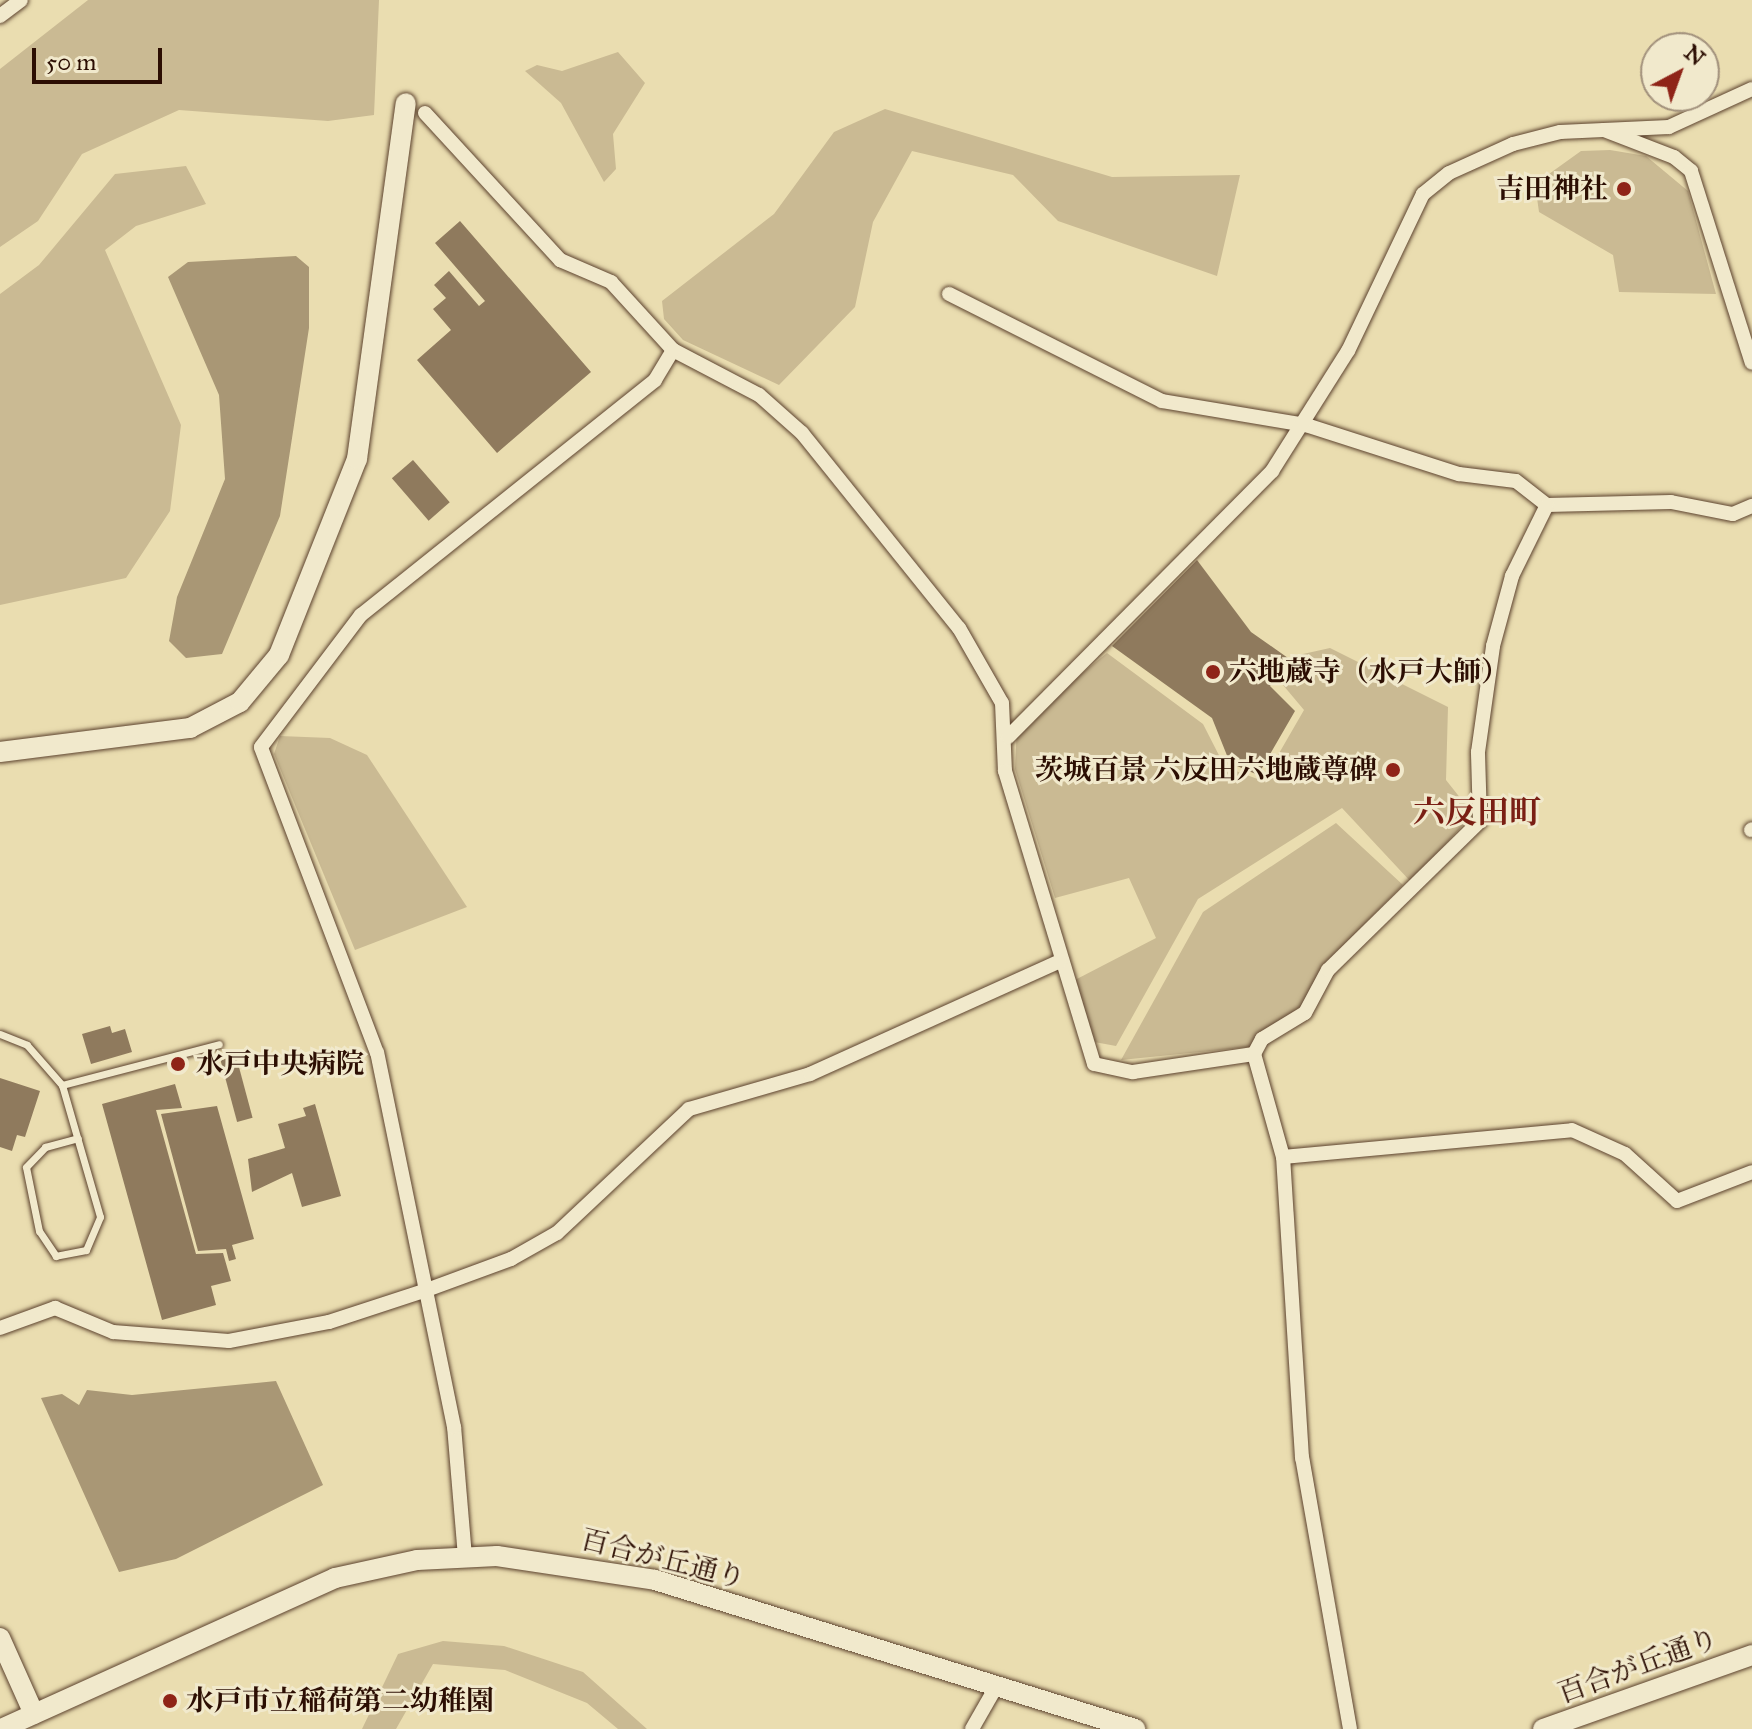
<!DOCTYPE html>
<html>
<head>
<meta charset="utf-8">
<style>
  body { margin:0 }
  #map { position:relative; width:1752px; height:1729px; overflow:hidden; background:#eaddb0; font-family:"IM FELL Great Primer","Noto Serif JP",serif }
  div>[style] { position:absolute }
  .green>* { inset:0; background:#caba93 }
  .water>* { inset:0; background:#a99775 }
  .building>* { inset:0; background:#8f7a5d; transform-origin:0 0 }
  .roads { filter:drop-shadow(0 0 2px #5c422e) drop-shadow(0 0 2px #5c422e) }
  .lane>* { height:7px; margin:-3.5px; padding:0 3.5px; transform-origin:3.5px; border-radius:3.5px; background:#f1e9cc }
  .street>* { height:14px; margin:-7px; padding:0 7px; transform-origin:7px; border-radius:7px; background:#f1e9cc }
  .secondary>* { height:20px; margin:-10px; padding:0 10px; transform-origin:10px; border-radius:10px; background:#f1e9cc }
  .dots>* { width:22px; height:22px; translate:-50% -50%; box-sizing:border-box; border:4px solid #f1e9cc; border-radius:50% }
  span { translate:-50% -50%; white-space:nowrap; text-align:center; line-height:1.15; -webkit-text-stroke:6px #f1e9cc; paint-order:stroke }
  .poi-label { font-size:28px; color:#2c0e03; font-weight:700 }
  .right { translate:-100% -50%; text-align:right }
  .left { translate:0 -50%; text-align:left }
  .street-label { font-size:28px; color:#2c0e03 }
  .quarter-label { font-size:32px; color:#7a1f14; font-weight:700 }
  .north { position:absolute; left:1640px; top:32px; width:80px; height:80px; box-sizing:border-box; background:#f1e9cc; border:2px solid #a2917c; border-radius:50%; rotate:41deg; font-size:22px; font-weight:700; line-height:32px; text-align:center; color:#2c0e03 }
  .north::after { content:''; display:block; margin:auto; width:28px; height:36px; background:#8f2418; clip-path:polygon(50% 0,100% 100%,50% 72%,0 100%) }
  .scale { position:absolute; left:32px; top:48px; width:130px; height:36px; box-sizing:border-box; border:4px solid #2c0e03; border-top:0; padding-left:10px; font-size:24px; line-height:28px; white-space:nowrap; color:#2c0e03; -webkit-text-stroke:6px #f1e9cc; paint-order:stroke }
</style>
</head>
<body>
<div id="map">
  <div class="green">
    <div style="clip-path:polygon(88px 0,379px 0,374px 115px,328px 121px,179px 110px,82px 154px,38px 221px,0 247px,0 69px)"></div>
    <div style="clip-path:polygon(618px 52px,645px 83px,613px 134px,616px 169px,604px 182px,561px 103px,525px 71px,537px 65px,562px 71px)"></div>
    <div style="clip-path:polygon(885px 109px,1112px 177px,1240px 175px,1217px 276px,1058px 221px,1013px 175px,912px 151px,873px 222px,855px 307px,779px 385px,683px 340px,664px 319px,662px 301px,774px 214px,834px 132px)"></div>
    <div style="clip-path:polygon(1610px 150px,1646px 156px,1688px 191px,1716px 294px,1619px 292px,1613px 255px,1539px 212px,1535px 184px,1581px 151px)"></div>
    <div style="clip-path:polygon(186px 166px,206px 204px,136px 226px,105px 250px,181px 425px,170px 511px,126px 578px,0 605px,0 294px,39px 265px,115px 174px)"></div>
    <div style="clip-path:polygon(1330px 648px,1448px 707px,1446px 780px,1473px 814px,1411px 882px,1342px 808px,1198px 899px,1116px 1046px,1089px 1041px,1073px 981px,1156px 938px,1129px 878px,1055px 898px,1015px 769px,1017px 726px,1107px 653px,1203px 724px,1225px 767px,1263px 781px,1304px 710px,1283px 685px,1294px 656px)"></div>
    <div style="clip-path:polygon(280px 736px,330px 738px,367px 755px,467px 907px,355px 950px,274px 754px)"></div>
    <div style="clip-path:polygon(1336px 823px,1403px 885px,1321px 968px,1302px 1005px,1249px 1047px,1121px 1060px,1203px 912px)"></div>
    <div style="clip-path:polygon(443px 1641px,504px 1646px,583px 1672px,647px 1729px,618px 1729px,587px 1703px,505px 1670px,433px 1664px,396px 1729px,362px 1729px,398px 1654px)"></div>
  </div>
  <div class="water">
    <div style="clip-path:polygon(296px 256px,309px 267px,309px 328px,280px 516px,222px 654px,186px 658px,169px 641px,177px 597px,225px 479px,219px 395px,168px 277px,188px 262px)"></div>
    <div style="clip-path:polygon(276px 1381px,323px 1485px,176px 1559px,119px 1572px,41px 1398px,62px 1394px,79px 1405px,87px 1390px,132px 1395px)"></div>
  </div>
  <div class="building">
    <div style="clip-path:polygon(460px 221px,591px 372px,497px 453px,417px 360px,451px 330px,433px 309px,446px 298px,434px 285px,449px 271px,479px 306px,485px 301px,435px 243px)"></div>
    <div style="left:413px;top:460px;width:56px;height:28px;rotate:49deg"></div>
    <div style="clip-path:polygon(1197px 560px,1251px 632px,1288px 658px,1270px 686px,1295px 711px,1258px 775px,1230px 763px,1212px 718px,1112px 646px)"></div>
    <div style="clip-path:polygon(110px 1026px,112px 1033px,125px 1029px,132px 1052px,91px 1064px,82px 1034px)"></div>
    <div style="left:236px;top:1056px;width:64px;height:16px;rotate:75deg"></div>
    <div style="clip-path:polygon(0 1078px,40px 1091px,25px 1137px,17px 1135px,12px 1151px,0 1147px)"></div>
    <div style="clip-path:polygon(175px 1084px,182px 1108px,156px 1110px,196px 1254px,223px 1253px,231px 1281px,211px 1286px,216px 1305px,162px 1320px,102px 1104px)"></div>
    <div style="clip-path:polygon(315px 1104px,341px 1196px,302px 1207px,292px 1173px,252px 1192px,248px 1159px,285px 1148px,278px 1124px,306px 1116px,303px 1108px)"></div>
    <div style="clip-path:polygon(217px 1106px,254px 1239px,232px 1245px,236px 1259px,229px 1261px,226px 1249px,198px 1251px,161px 1114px)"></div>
  </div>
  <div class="roads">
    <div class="lane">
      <div style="left:0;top:1034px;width:29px;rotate:22deg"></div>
      <div style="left:27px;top:1045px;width:53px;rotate:48.8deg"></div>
      <div style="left:62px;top:1085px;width:137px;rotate:73.9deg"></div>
      <div style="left:100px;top:1217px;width:36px;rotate:113deg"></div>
      <div style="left:86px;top:1250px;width:31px;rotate:169deg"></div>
      <div style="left:56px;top:1256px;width:30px;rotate:-124deg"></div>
      <div style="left:39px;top:1231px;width:65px;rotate:-101.5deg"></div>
      <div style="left:26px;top:1167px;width:28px;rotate:-46deg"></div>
      <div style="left:45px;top:1147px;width:34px;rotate:-15deg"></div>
      <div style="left:62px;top:1085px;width:162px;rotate:-14.6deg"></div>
    </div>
    <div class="street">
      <div style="left:0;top:16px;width:26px;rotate:-37deg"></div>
      <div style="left:425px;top:113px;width:200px;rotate:47.4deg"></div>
      <div style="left:560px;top:260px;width:56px;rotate:23.3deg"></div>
      <div style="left:611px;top:282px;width:92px;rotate:47.6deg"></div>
      <div style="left:673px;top:350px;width:97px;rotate:27.6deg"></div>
      <div style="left:759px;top:395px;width:57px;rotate:41.5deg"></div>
      <div style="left:802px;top:433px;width:250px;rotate:51.2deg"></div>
      <div style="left:959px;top:628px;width:86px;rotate:60.2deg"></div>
      <div style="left:1002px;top:703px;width:68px;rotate:87.5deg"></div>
      <div style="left:1005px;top:771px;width:306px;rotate:73.1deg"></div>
      <div style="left:1094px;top:1064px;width:40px;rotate:12deg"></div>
      <div style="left:1133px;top:1072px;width:122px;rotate:-8.5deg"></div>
      <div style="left:1604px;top:130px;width:75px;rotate:21.1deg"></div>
      <div style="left:1674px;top:157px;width:22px;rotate:39deg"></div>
      <div style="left:1691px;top:171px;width:201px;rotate:72.4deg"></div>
      <div style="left:949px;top:294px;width:238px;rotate:26.7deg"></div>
      <div style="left:1162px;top:401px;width:146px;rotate:9.5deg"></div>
      <div style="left:1306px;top:425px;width:161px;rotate:17.8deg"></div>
      <div style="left:1459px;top:474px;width:57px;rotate:7deg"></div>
      <div style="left:1516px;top:481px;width:39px;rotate:38deg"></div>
      <div style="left:1547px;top:505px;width:124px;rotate:-1.4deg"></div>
      <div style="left:1671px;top:502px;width:63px;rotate:11deg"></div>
      <div style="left:1733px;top:514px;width:21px;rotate:-23deg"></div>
      <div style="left:1008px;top:737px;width:375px;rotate:-45.2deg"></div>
      <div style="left:1272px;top:471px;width:142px;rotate:-57.7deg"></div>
      <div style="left:1348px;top:351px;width:174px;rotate:-64.5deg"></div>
      <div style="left:1423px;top:194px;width:33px;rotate:-39deg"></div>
      <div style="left:1449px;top:173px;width:70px;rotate:-24.4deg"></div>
      <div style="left:1513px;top:144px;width:49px;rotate:-14.3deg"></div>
      <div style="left:1560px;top:132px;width:109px;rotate:-2.6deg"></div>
      <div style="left:1669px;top:127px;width:91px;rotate:-24.6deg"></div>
      <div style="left:1751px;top:830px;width:1px;rotate:-45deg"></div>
      <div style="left:1283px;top:1157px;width:290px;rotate:-5.3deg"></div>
      <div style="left:1572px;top:1130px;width:58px;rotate:24.4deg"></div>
      <div style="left:1625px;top:1154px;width:70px;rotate:42.1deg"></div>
      <div style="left:1677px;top:1201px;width:80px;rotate:-21.1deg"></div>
      <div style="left:0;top:1328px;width:59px;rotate:-20deg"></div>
      <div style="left:55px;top:1308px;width:63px;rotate:22.5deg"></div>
      <div style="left:113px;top:1332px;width:116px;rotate:4.4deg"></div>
      <div style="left:229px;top:1341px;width:102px;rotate:-10.8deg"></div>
      <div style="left:329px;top:1322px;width:100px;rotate:-18.1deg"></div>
      <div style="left:424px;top:1291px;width:93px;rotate:-20.2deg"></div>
      <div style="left:511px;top:1259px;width:53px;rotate:-29.5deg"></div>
      <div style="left:557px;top:1233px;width:181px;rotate:-43.2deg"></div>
      <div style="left:689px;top:1109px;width:126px;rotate:-16.1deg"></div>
      <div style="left:810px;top:1074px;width:274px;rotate:-24.3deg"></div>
      <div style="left:465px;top:1557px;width:130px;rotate:-94.8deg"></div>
      <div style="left:454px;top:1427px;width:382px;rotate:-101.6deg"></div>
      <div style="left:377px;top:1053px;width:327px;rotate:-110.8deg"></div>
      <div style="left:261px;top:747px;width:166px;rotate:-52.9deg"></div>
      <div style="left:361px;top:615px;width:376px;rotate:-38.6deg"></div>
      <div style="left:655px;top:380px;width:35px;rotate:-59deg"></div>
      <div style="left:972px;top:1729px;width:48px;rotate:-60.3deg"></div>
      <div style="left:1350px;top:1729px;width:275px;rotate:-100deg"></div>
      <div style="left:1302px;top:1458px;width:302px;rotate:-93.6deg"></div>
      <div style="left:1283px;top:1157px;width:107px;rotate:-105.7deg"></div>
      <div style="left:1254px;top:1054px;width:17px;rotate:-62deg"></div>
      <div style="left:1262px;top:1039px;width:50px;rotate:-31.2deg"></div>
      <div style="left:1305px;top:1013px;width:49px;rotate:-61.9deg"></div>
      <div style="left:1328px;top:970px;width:213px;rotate:-44.4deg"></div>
      <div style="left:1480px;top:821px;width:69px;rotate:-91.7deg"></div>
      <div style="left:1478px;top:752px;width:107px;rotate:-81.9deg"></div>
      <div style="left:1493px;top:646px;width:73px;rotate:-74.8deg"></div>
      <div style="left:1512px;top:576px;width:79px;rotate:-63.8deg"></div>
    </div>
    <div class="secondary">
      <div style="left:0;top:752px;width:192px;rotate:-7.2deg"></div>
      <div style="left:190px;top:728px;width:56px;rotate:-27.5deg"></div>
      <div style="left:240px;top:702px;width:61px;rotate:-50.3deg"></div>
      <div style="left:279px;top:655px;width:211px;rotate:-68.3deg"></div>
      <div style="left:357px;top:459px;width:359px;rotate:-82.2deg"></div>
      <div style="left:0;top:1638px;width:83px;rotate:65.9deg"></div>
      <div style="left:1px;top:1729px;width:367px;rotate:-24.3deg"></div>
      <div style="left:335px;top:1578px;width:84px;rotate:-12.4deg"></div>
      <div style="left:417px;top:1560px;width:80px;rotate:-2.9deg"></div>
      <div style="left:497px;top:1556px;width:160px;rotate:8.6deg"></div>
      <div style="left:655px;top:1580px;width:503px;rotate:17.25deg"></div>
      <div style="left:1543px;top:1729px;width:222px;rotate:-19.5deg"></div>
    </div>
  </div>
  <div class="dots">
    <div style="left:1624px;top:189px;background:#8f2418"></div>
    <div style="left:1213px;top:672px;background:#8f2418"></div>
    <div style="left:1393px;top:770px;background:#8f2418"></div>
    <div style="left:178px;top:1064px;background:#8f2418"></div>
    <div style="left:170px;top:1701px;background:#8f2418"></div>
  </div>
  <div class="poi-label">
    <span class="right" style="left:1608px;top:189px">吉田神社</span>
    <span class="left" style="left:1229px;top:672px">六地蔵寺（水戸大師）</span>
    <span class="right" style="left:1377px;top:770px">茨城百景 六反田六地蔵尊碑</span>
    <span class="left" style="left:196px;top:1064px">水戸中央病院</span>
    <span class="left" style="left:186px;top:1701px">水戸市立稲荷第二幼稚園</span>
  </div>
  <div class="street-label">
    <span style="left:663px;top:1559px;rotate:14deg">百合が丘通り</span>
    <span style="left:1638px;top:1666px;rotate:-20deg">百合が丘通り</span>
  </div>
  <div class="quarter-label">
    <span style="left:1477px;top:813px">六反田町</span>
  </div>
  <div class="north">N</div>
  <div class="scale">50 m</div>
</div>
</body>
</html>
